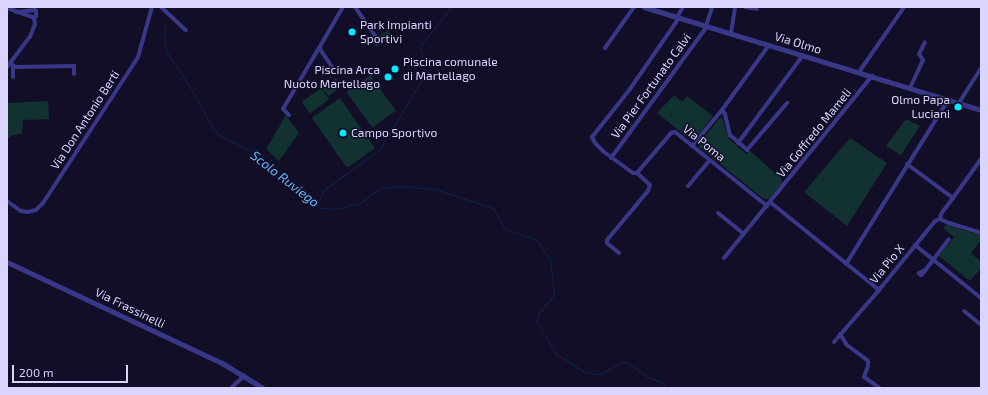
<!DOCTYPE html>
<html>
<head>
<meta charset="utf-8">
<style>
  body { margin:0 }
  #map { position:relative; width:988px; height:395px; overflow:hidden; background:#120e27; font-family:"Exo 2",sans-serif }
  div>[style] { position:absolute }
  .green>* { inset:0; background:#113230; transform-origin:0 0 }
  .stream>* { height:1px; margin:-0.5px; padding:0 0.5px; transform-origin:0.5px; border-radius:0.5px; background:#0a234b }
  .minor>* { height:4px; margin:-2px; padding:0 2px; transform-origin:2px; border-radius:2px; background:#393888 }
  .tertiary>* { height:5px; margin:-2.5px; padding:0 2.5px; transform-origin:2.5px; border-radius:2.5px; background:#393888 }
  .dots>* { width:11px; height:11px; translate:-50% -50%; box-sizing:border-box; border:2px solid #120e27; border-radius:50% }
  span { translate:-50% -50%; white-space:nowrap; text-align:center; line-height:1.15; -webkit-text-stroke:3px #120e27; paint-order:stroke }
  .poi-label { font-size:12px; color:#d9d5ff }
  .left { translate:0 -50%; text-align:left }
  .right { translate:-100% -50%; text-align:right }
  .street-label { font-size:12px; color:#d9d5ff }
  .water-label { font-size:13px; color:#63b9ff; font-style:italic }
  .frame { position:absolute; inset:0; border:8px solid #d9d5ff; pointer-events:none }
  .scale { position:absolute; left:12px; top:365px; width:116px; height:18px; box-sizing:border-box; border:2px solid #d9d5ff; border-top:0; padding-left:5px; font-size:12px; line-height:14px; white-space:nowrap; color:#d9d5ff; -webkit-text-stroke:3px #120e27; paint-order:stroke }
</style>
</head>
<body>
<div id="map">
  <div class="green">
    <div style="left:388px;top:30px;width:7px;height:19px;rotate:56deg"></div>
    <div style="left:370px;top:75px;width:44px;height:29px;rotate:54deg"></div>
    <div style="left:336px;top:78px;width:10px;height:17px;rotate:53deg"></div>
    <div style="left:321px;top:88px;width:14px;height:24px;rotate:54deg"></div>
    <div style="clip-path:polygon(674px 95px,682px 102px,687px 96px,713px 116px,694px 140px,691px 140px,657px 113px)"></div>
    <div style="clip-path:polygon(340px 98px,374px 147px,374px 149px,347px 168px,312px 118px)"></div>
    <div style="clip-path:polygon(48px 101px,49px 119px,23px 120px,22px 134px,12px 135px,7px 139px,7px 103px)"></div>
    <div style="clip-path:polygon(286px 115px,299px 133px,279px 161px,266px 149px)"></div>
    <div style="clip-path:polygon(722px 117px,728px 138px,746px 154px,750px 151px,781px 178px,782px 183px,769px 199px,764px 199px,699px 147px,700px 142px,719px 119px)"></div>
    <div style="clip-path:polygon(906px 119px,920px 126px,901px 155px,886px 146px)"></div>
    <div style="clip-path:polygon(850px 138px,887px 163px,847px 226px,804px 192px)"></div>
    <div style="clip-path:polygon(946px 225px,981px 235px,981px 240px,971px 253px,981px 262px,981px 268px,970px 281px,939px 256px,954px 237px,943px 228px)"></div>
  </div>
  <div class="stream">
    <div style="left:165px;top:26px;width:15px;rotate:94deg"></div>
    <div style="left:164px;top:41px;width:10px;rotate:79deg"></div>
    <div style="left:166px;top:51px;width:41px;rotate:55.9deg"></div>
    <div style="left:189px;top:85px;width:51px;rotate:60.9deg"></div>
    <div style="left:214px;top:130px;width:7px;rotate:45deg"></div>
    <div style="left:219px;top:135px;width:48px;rotate:27.1deg"></div>
    <div style="left:262px;top:157px;width:63px;rotate:43.1deg"></div>
    <div style="left:308px;top:200px;width:15px;rotate:32deg"></div>
    <div style="left:321px;top:208px;width:15px;rotate:4deg"></div>
    <div style="left:336px;top:209px;width:25px;rotate:-14deg"></div>
    <div style="left:360px;top:203px;width:24px;rotate:-38deg"></div>
    <div style="left:379px;top:188px;width:19px;rotate:-6deg"></div>
    <div style="left:398px;top:186px;width:37px;rotate:5deg"></div>
    <div style="left:435px;top:189px;width:61px;rotate:18.1deg"></div>
    <div style="left:493px;top:208px;width:24px;rotate:60deg"></div>
    <div style="left:505px;top:229px;width:28px;rotate:18deg"></div>
    <div style="left:532px;top:238px;width:7px;rotate:34deg"></div>
    <div style="left:538px;top:242px;width:22px;rotate:56deg"></div>
    <div style="left:550px;top:260px;width:35px;rotate:83deg"></div>
    <div style="left:554px;top:295px;width:23px;rotate:130deg"></div>
    <div style="left:539px;top:313px;width:9px;rotate:111deg"></div>
    <div style="left:536px;top:321px;width:39px;rotate:59deg"></div>
    <div style="left:556px;top:354px;width:32px;rotate:32deg"></div>
    <div style="left:583px;top:371px;width:11px;rotate:15deg"></div>
    <div style="left:594px;top:374px;width:7px"></div>
    <div style="left:601px;top:374px;width:23px;rotate:-31deg"></div>
    <div style="left:621px;top:362px;width:6px"></div>
    <div style="left:627px;top:362px;width:24px;rotate:36deg"></div>
    <div style="left:646px;top:376px;width:18px;rotate:22deg"></div>
    <div style="left:663px;top:383px;width:6px;rotate:59deg"></div>
    <div style="left:316px;top:205px;width:18px;rotate:-61deg"></div>
    <div style="left:325px;top:189px;width:68px;rotate:-36deg"></div>
    <div style="left:380px;top:149px;width:82px;rotate:-59deg"></div>
    <div style="left:422px;top:79px;width:14px;rotate:-82deg"></div>
    <div style="left:424px;top:65px;width:19px;rotate:-102deg"></div>
    <div style="left:420px;top:46px;width:50px;rotate:-51.5deg"></div>
  </div>
  <div class="minor">
    <div style="left:161px;top:7px;width:34px;rotate:43deg"></div>
    <div style="left:355px;top:7px;width:37px;rotate:55deg"></div>
    <div style="left:745px;top:7px;width:12px;rotate:9deg"></div>
    <div style="left:7px;top:8px;width:29px;rotate:20deg"></div>
    <div style="left:677px;top:17px;width:12px;rotate:-59deg"></div>
    <div style="left:731px;top:33px;width:26px;rotate:-81deg"></div>
    <div style="left:605px;top:48px;width:50px;rotate:-54.7deg"></div>
    <div style="left:11px;top:64px;width:6px;rotate:31deg"></div>
    <div style="left:16px;top:67px;width:58px;rotate:-1deg"></div>
    <div style="left:74px;top:66px;width:8px;rotate:90deg"></div>
    <div style="left:7px;top:67px;width:38px;rotate:-53deg"></div>
    <div style="left:30px;top:37px;width:14px;rotate:-69deg"></div>
    <div style="left:35px;top:24px;width:6px;rotate:-99deg"></div>
    <div style="left:34px;top:18px;width:3px;rotate:-45deg"></div>
    <div style="left:36px;top:16px;width:5px;rotate:-90deg"></div>
    <div style="left:36px;top:11px;width:1px;rotate:-135deg"></div>
    <div style="left:35px;top:10px;width:19px;rotate:174deg"></div>
    <div style="left:332px;top:67px;width:23px;rotate:-124deg"></div>
    <div style="left:319px;top:48px;width:48px;rotate:-59.7deg"></div>
    <div style="left:859px;top:72px;width:79px;rotate:-55.3deg"></div>
    <div style="left:13px;top:77px;width:11px;rotate:-90deg"></div>
    <div style="left:910px;top:88px;width:31px;rotate:-65deg"></div>
    <div style="left:923px;top:60px;width:7px;rotate:-124deg"></div>
    <div style="left:919px;top:54px;width:13px;rotate:-63deg"></div>
    <div style="left:959px;top:103px;width:41px;rotate:-57.8deg"></div>
    <div style="left:722px;top:110px;width:5px;rotate:53deg"></div>
    <div style="left:725px;top:114px;width:22px;rotate:77deg"></div>
    <div style="left:730px;top:135px;width:23px;rotate:41deg"></div>
    <div style="left:747px;top:150px;width:62px;rotate:-49.6deg"></div>
    <div style="left:289px;top:115px;width:8px;rotate:-135deg"></div>
    <div style="left:283px;top:109px;width:71px;rotate:-59.5deg"></div>
    <div style="left:738px;top:143px;width:109px;rotate:-53.5deg"></div>
    <div style="left:692px;top:146px;width:47px;rotate:-50.2deg"></div>
    <div style="left:722px;top:110px;width:80px;rotate:-54.1deg"></div>
    <div style="left:611px;top:158px;width:160px;rotate:-53.9deg"></div>
    <div style="left:705px;top:29px;width:23px;rotate:-72deg"></div>
    <div style="left:907px;top:164px;width:57px;rotate:36.5deg"></div>
    <div style="left:953px;top:198px;width:20px;rotate:127deg"></div>
    <div style="left:941px;top:214px;width:5px;rotate:101deg"></div>
    <div style="left:637px;top:173px;width:52px;rotate:-49.6deg"></div>
    <div style="left:671px;top:133px;width:4px;rotate:-14deg"></div>
    <div style="left:675px;top:132px;width:118px;rotate:38.8deg"></div>
    <div style="left:688px;top:186px;width:33px;rotate:-50deg"></div>
    <div style="left:953px;top:198px;width:48px;rotate:-54.3deg"></div>
    <div style="left:7px;top:201px;width:17px;rotate:36deg"></div>
    <div style="left:21px;top:211px;width:7px;rotate:8deg"></div>
    <div style="left:28px;top:212px;width:8px;rotate:-14deg"></div>
    <div style="left:36px;top:210px;width:10px;rotate:-45deg"></div>
    <div style="left:43px;top:203px;width:174px;rotate:-56.9deg"></div>
    <div style="left:138px;top:57px;width:52px;rotate:-74.4deg"></div>
    <div style="left:770px;top:202px;width:140px;rotate:38.9deg"></div>
    <div style="left:718px;top:213px;width:33px;rotate:39deg"></div>
    <div style="left:940px;top:219px;width:10px;rotate:24deg"></div>
    <div style="left:949px;top:223px;width:34px;rotate:17deg"></div>
    <div style="left:915px;top:245px;width:85px;rotate:38.8deg"></div>
    <div style="left:619px;top:253px;width:16px;rotate:-140deg"></div>
    <div style="left:607px;top:243px;width:3px;rotate:-90deg"></div>
    <div style="left:607px;top:240px;width:64px;rotate:-50.1deg"></div>
    <div style="left:648px;top:191px;width:6px;rotate:-72deg"></div>
    <div style="left:650px;top:185px;width:18px;rotate:-137deg"></div>
    <div style="left:637px;top:173px;width:4px;rotate:180deg"></div>
    <div style="left:633px;top:173px;width:37px;rotate:-144deg"></div>
    <div style="left:603px;top:151px;width:11px;rotate:-135deg"></div>
    <div style="left:595px;top:143px;width:7px;rotate:-117deg"></div>
    <div style="left:592px;top:137px;width:61px;rotate:-51.6deg"></div>
    <div style="left:630px;top:89px;width:86px;rotate:-55.4deg"></div>
    <div style="left:724px;top:258px;width:235px;rotate:-50.9deg"></div>
    <div style="left:846px;top:264px;width:193px;rotate:-58.1deg"></div>
    <div style="left:925px;top:270px;width:7px;rotate:153deg"></div>
    <div style="left:919px;top:273px;width:3px;rotate:45deg"></div>
    <div style="left:921px;top:275px;width:4px;rotate:-45deg"></div>
    <div style="left:924px;top:272px;width:41px;rotate:-52.9deg"></div>
    <div style="left:964px;top:311px;width:22px;rotate:39deg"></div>
    <div style="left:840px;top:334px;width:13px;rotate:58deg"></div>
    <div style="left:847px;top:345px;width:26px;rotate:37deg"></div>
    <div style="left:868px;top:361px;width:5px;rotate:90deg"></div>
    <div style="left:868px;top:366px;width:12px;rotate:110deg"></div>
    <div style="left:864px;top:377px;width:19px;rotate:35deg"></div>
    <div style="left:834px;top:342px;width:69px;rotate:-49.1deg"></div>
    <div style="left:879px;top:290px;width:89px;rotate:-50.9deg"></div>
    <div style="left:935px;top:221px;width:5px;rotate:-22deg"></div>
    <div style="left:231px;top:388px;width:18px;rotate:-43deg"></div>
  </div>
  <div class="tertiary">
    <div style="left:644px;top:7px;width:352px;rotate:17deg"></div>
    <div style="left:7px;top:262px;width:238px;rotate:25.2deg"></div>
    <div style="left:222px;top:363px;width:48px;rotate:31.4deg"></div>
  </div>
  <div class="dots">
    <div style="left:352px;top:32px;background:#01eaff"></div>
    <div style="left:395px;top:69px;background:#01eaff"></div>
    <div style="left:388px;top:77px;background:#01eaff"></div>
    <div style="left:958px;top:107px;background:#01eaff"></div>
    <div style="left:343px;top:133px;background:#01eaff"></div>
  </div>
  <div class="poi-label">
    <span class="left" style="left:360px;top:32px">Park Impianti<br>Sportivi</span>
    <span class="left" style="left:403px;top:69px">Piscina comunale<br>di Martellago</span>
    <span class="right" style="left:380px;top:77px">Piscina Arca<br>Nuoto Martellago</span>
    <span class="right" style="left:950px;top:107px">Olmo Papa<br>Luciani</span>
    <span class="left" style="left:351px;top:133px">Campo Sportivo</span>
  </div>
  <div class="street-label">
    <span style="left:798px;top:43px;rotate:17deg">Via Olmo</span>
    <span style="left:651px;top:86px;rotate:-54deg">Via Pier Fortunato Calvi</span>
    <span style="left:85px;top:120px;rotate:-57deg">Via Don Antonio Berti</span>
    <span style="left:814px;top:133px;rotate:-51deg">Via Goffredo Mameli</span>
    <span style="left:704px;top:143px;rotate:39deg">Via Poma</span>
    <span style="left:887px;top:264px;rotate:-51deg">Via Pio X</span>
    <span style="left:130px;top:308px;rotate:26deg">Via Frassinelli</span>
  </div>
  <div class="water-label">
    <span style="left:285px;top:179px;rotate:38deg">Scolo Ruviego</span>
  </div>
  <div class="frame"></div>
  <div class="scale">200 m</div>
</div>
</body>
</html>
